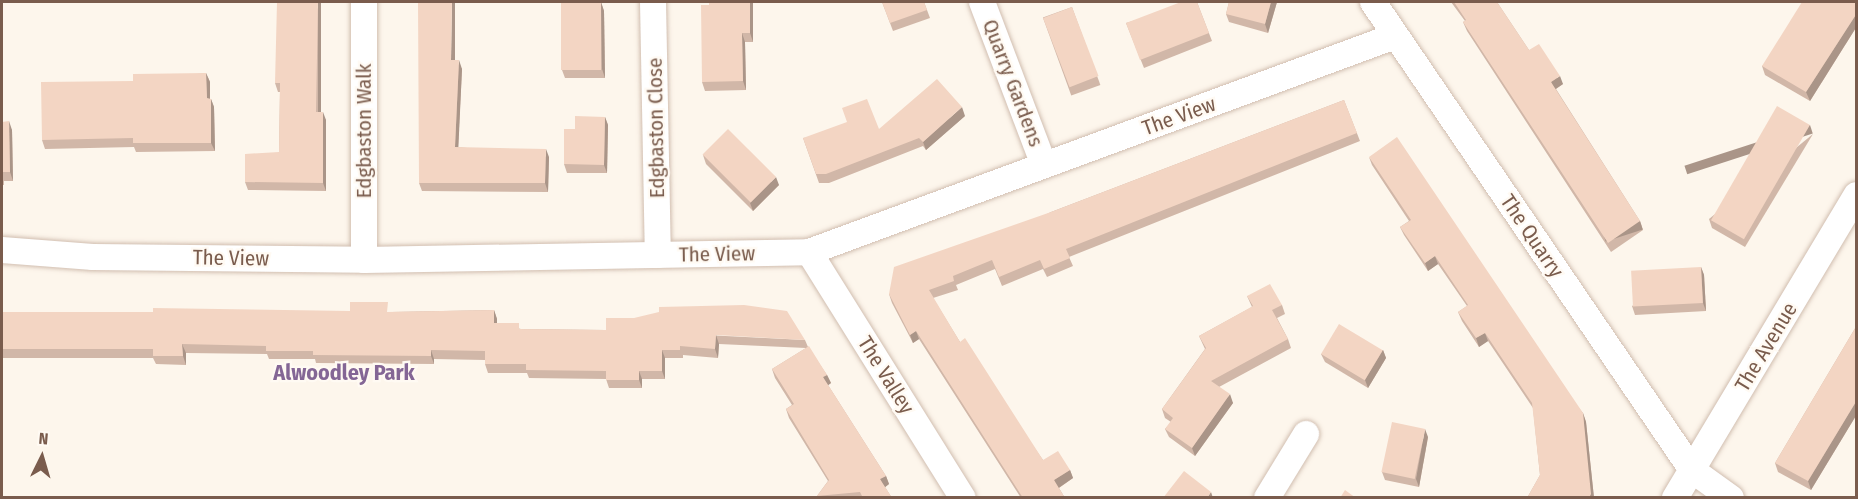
<!DOCTYPE html>
<html>
<head>
<meta charset="utf-8">
<style>
  body { margin:0 }
  #map { position:relative; width:1858px; height:499px; overflow:hidden; background:#fdf6ec; font-family:"Fira Sans Condensed",sans-serif }
  div>[style] { position:absolute }
  .roads { filter:drop-shadow(0 0 2px #d1beb0) drop-shadow(0 0 2px #d1beb0) }
  .minor>* { height:26px; margin:-13px; padding:0 13px; transform-origin:13px; border-radius:13px; background:#fff }
  .wall>* { inset:0; background:#d1b7a8; transform-origin:0 0 }
  .shaded-wall>* { inset:0; background:#aa9588; transform-origin:0 0 }
  .building>* { inset:0; background:#f3d5c3; transform-origin:0 0 }
  span { translate:-50% -50%; white-space:nowrap; text-align:center; line-height:1.15; -webkit-text-stroke:4.5px #fffaf3; paint-order:stroke }
  .street-label { font-size:21px; color:#7a5c4d }
  .neighbourhood-label { font-size:22px; color:#846695; font-weight:700 }
  .frame { position:absolute; inset:0; border:3px solid #7a5c4d; pointer-events:none }
  .north { position:absolute; left:12px; top:427px; width:60px; height:60px; -webkit-text-stroke:4px #fffaf3; paint-order:stroke; rotate:5deg; font-size:16px; font-weight:700; line-height:24px; text-align:center; color:#7a5c4d }
  .north::after { content:''; display:block; margin:auto; width:21px; height:27px; background:#7a5c4d; clip-path:polygon(50% 0,100% 100%,50% 72%,0 100%) }
</style>
</head>
<body>
<div id="map">
  <div class="roads">
    <div class="minor">
      <div style="left:653px;top:2px;width:253px;rotate:88.9deg"></div>
      <div style="left:982px;top:2px;width:174px;rotate:69.2deg"></div>
      <div style="left:1373px;top:2px;width:566px;rotate:55.72deg"></div>
      <div style="left:1692px;top:470px;width:48px;rotate:35.7deg"></div>
      <div style="left:2px;top:250px;width:91px;rotate:4.4deg"></div>
      <div style="left:93px;top:257px;width:271px;rotate:0.6deg"></div>
      <div style="left:364px;top:260px;width:445px;rotate:-1deg"></div>
      <div style="left:809px;top:252px;width:625px;rotate:-20.23deg"></div>
      <div style="left:809px;top:252px;width:290px;rotate:58deg"></div>
      <div style="left:364px;top:260px;width:258px;rotate:-90deg"></div>
      <div style="left:1267px;top:498px;width:75px;rotate:-58.6deg"></div>
      <div style="left:1675px;top:498px;width:353px;rotate:-59.1deg"></div>
    </div>
  </div>
  <div class="wall">
    <div style="clip-path:polygon(321px 2px,320px 112px,326px 120px,326px 191px,248px 190px,245px 182px,279px 152px,280px 92px,278px 92px,275px 83px)"></div>
    <div style="clip-path:polygon(561px 2px,601px 2px,604px 11px,605px 78px,565px 78px,562px 70px)"></div>
    <div style="clip-path:polygon(753px 2px,753px 42px,745px 42px,746px 90px,705px 91px,702px 82px,709px 5px)"></div>
    <div style="clip-path:polygon(882px 2px,924px 2px,930px 18px,893px 31px)"></div>
    <div style="clip-path:polygon(1197px 2px,1212px 41px,1144px 68px,1126px 23px)"></div>
    <div style="clip-path:polygon(1229px 2px,1277px 2px,1268px 33px,1229px 22px,1226px 14px)"></div>
    <div style="clip-path:polygon(1451px 2px,1497px 2px,1529px 50px,1563px 84px,1556px 89px,1640px 221px,1643px 230px,1611px 252px,1467px 31px,1463px 22px,1465px 21px)"></div>
    <div style="clip-path:polygon(1857px 2px,1857px 26px,1810px 101px,1765px 75px,1762px 66px)"></div>
    <div style="left:1072px;top:7px;width:83px;height:31px;rotate:70deg"></div>
    <div style="clip-path:polygon(455px 60px,462px 69px,458px 147px,549px 157px,548px 192px,422px 191px,419px 183px)"></div>
    <div style="clip-path:polygon(206px 73px,210px 82px,210px 99px,211px 99px,214px 107px,215px 151px,136px 152px,134px 147px,45px 149px,42px 140px,133px 81px)"></div>
    <div style="clip-path:polygon(1344px 100px,1360px 141px,1069px 257px,1073px 266px,1047px 277px,1043px 269px,1002px 286px,995px 269px,956px 285px,958px 290px,933px 298px,960px 342px,1043px 460px,1070px 470px,1073px 478px,1059px 488px,1065px 498px,1021px 498px,919px 339px,913px 343px,892px 303px,889px 294px,1051px 212px)"></div>
    <div style="clip-path:polygon(965px 116px,926px 150px,923px 146px,829px 183px,819px 183px,803px 138px,879px 129px)"></div>
    <div style="clip-path:polygon(605px 117px,608px 125px,607px 173px,567px 173px,564px 164px)"></div>
    <div style="clip-path:polygon(2px 122px,12px 130px,13px 181px,4px 181px,4px 185px,2px 185px)"></div>
    <div style="clip-path:polygon(1813px 134px,1745px 247px,1712px 228px,1709px 219px)"></div>
    <div style="clip-path:polygon(703px 155px,779px 185px,753px 211px,706px 164px)"></div>
    <div style="clip-path:polygon(1369px 157px,1583px 413px,1586px 422px,1594px 498px,1527px 498px,1540px 475px,1533px 408px,1488px 341px,1479px 347px,1462px 321px,1458px 312px,1467px 306px,1438px 264px,1428px 271px,1404px 235px,1400px 227px,1409px 221px,1372px 165px)"></div>
    <div style="clip-path:polygon(1701px 267px,1704px 275px,1706px 311px,1635px 315px,1632px 306px)"></div>
    <div style="clip-path:polygon(1247px 296px,1282px 305px,1285px 314px,1277px 318px,1288px 339px,1291px 348px,1219px 387px,1233px 403px,1195px 456px,1169px 437px,1165px 429px,1171px 422px,1165px 418px,1162px 409px,1205px 349px,1199px 336px,1252px 307px)"></div>
    <div style="clip-path:polygon(494px 310px,497px 319px,497px 323px,521px 329px,606px 330px,805px 340px,808px 347px,827px 375px,831px 383px,828px 385px,886px 476px,889px 484px,885px 487px,892px 498px,818px 498px,817px 496px,828px 481px,789px 418px,786px 409px,792px 405px,775px 378px,772px 369px,806px 348px,719px 344px,718px 358px,683px 355px,683px 358px,665px 358px,665px 379px,642px 379px,642px 388px,609px 388px,606px 379px,529px 378px,527px 373px,488px 373px,485px 364px,485px 360px,434px 359px,434px 364px,316px 363px,315px 359px,269px 359px,267px 354px,186px 353px,186px 365px,156px 364px,153px 358px,2px 358px,2px 312px,391px 312px)"></div>
    <div style="clip-path:polygon(1857px 325px,1857px 414px,1811px 490px,1778px 472px,1775px 463px)"></div>
    <div style="clip-path:polygon(1383px 350px,1386px 358px,1368px 388px,1325px 362px,1321px 354px)"></div>
    <div style="clip-path:polygon(1428px 437px,1419px 487px,1385px 480px,1382px 472px)"></div>
  </div>
  <div class="shaded-wall">
    <div style="left:318px;top:2px;width:3px;height:110px"></div>
    <div style="clip-path:polygon(452px 2px,455px 2px,455px 69px,451px 60px)"></div>
    <div style="clip-path:polygon(601px 2px,604px 11px,605px 78px,602px 69px)"></div>
    <div style="clip-path:polygon(750px 2px,753px 2px,753px 42px,750px 33px)"></div>
    <div style="clip-path:polygon(1271px 2px,1277px 2px,1268px 33px,1265px 24px)"></div>
    <div style="clip-path:polygon(1857px 13px,1857px 26px,1810px 101px,1806px 92px)"></div>
    <div style="clip-path:polygon(742px 33px,745px 42px,746px 90px,743px 81px)"></div>
    <div style="clip-path:polygon(459px 60px,462px 69px,458px 155px,455px 147px)"></div>
    <div style="clip-path:polygon(206px 73px,210px 82px,210px 107px,207px 98px)"></div>
    <div style="clip-path:polygon(1560px 76px,1563px 84px,1554px 90px,1551px 82px)"></div>
    <div style="clip-path:polygon(211px 99px,214px 107px,215px 151px,211px 143px)"></div>
    <div style="clip-path:polygon(962px 107px,965px 116px,926px 150px,923px 142px)"></div>
    <div style="clip-path:polygon(323px 112px,326px 120px,326px 191px,323px 183px)"></div>
    <div style="clip-path:polygon(605px 117px,608px 125px,607px 173px,604px 165px)"></div>
    <div style="clip-path:polygon(9px 121px,12px 130px,13px 181px,10px 172px)"></div>
    <div style="left:1810px;top:125px;width:9px;height:132px;rotate:72deg"></div>
    <div style="clip-path:polygon(546px 149px,549px 157px,548px 192px,545px 183px)"></div>
    <div style="clip-path:polygon(776px 177px,779px 185px,753px 211px,750px 203px)"></div>
    <div style="left:1640px;top:221px;width:9px;height:39px;rotate:72deg"></div>
    <div style="clip-path:polygon(1435px 256px,1438px 264px,1428px 271px,1425px 263px)"></div>
    <div style="clip-path:polygon(1701px 267px,1704px 275px,1706px 311px,1703px 303px)"></div>
    <div style="clip-path:polygon(494px 310px,497px 319px,497px 331px,494px 323px)"></div>
    <div style="clip-path:polygon(916px 331px,919px 339px,913px 343px,910px 335px)"></div>
    <div style="clip-path:polygon(1485px 333px,1488px 341px,1479px 347px,1476px 338px)"></div>
    <div style="clip-path:polygon(716px 335px,719px 344px,718px 358px,715px 349px)"></div>
    <div style="clip-path:polygon(182px 344px,186px 353px,186px 365px,183px 356px)"></div>
    <div style="clip-path:polygon(431px 350px,434px 359px,434px 364px,431px 356px)"></div>
    <div style="clip-path:polygon(662px 350px,665px 358px,665px 379px,662px 371px)"></div>
    <div style="clip-path:polygon(1383px 350px,1386px 358px,1368px 388px,1365px 380px)"></div>
    <div style="clip-path:polygon(639px 371px,642px 379px,642px 388px,639px 380px)"></div>
    <div style="clip-path:polygon(827px 375px,831px 383px,827px 386px,823px 377px)"></div>
    <div style="clip-path:polygon(1230px 394px,1233px 403px,1195px 456px,1192px 448px)"></div>
    <div style="clip-path:polygon(1857px 400px,1857px 414px,1811px 490px,1808px 481px)"></div>
    <div style="clip-path:polygon(1583px 413px,1586px 422px,1594px 498px,1589px 498px)"></div>
    <div style="clip-path:polygon(1425px 429px,1428px 437px,1419px 487px,1416px 479px)"></div>
    <div style="clip-path:polygon(1070px 470px,1073px 478px,1057px 489px,1054px 480px)"></div>
    <div style="clip-path:polygon(886px 476px,889px 484px,884px 488px,880px 479px)"></div>
    <div style="clip-path:polygon(1211px 492px,1213px 498px,1207px 498px)"></div>
  </div>
  <div class="building">
    <div style="clip-path:polygon(277px 2px,318px 2px,316px 112px,323px 112px,323px 183px,245px 182px,245px 154px,279px 152px,280px 83px,275px 83px)"></div>
    <div style="clip-path:polygon(418px 2px,452px 2px,451px 60px,459px 60px,455px 147px,546px 149px,545px 183px,419px 183px)"></div>
    <div style="left:561px;top:2px;width:40px;height:68px"></div>
    <div style="clip-path:polygon(709px 2px,750px 2px,750px 33px,742px 33px,743px 81px,702px 82px,701px 5px,709px 5px)"></div>
    <div style="clip-path:polygon(882px 2px,924px 2px,927px 10px,890px 23px)"></div>
    <div style="clip-path:polygon(1181px 2px,1197px 2px,1209px 33px,1140px 60px,1126px 23px)"></div>
    <div style="clip-path:polygon(1229px 2px,1271px 2px,1265px 24px,1226px 14px)"></div>
    <div style="clip-path:polygon(1454px 2px,1497px 2px,1529px 50px,1539px 44px,1560px 76px,1551px 82px,1640px 221px,1608px 243px,1463px 22px,1466px 20px)"></div>
    <div style="clip-path:polygon(1802px 2px,1857px 2px,1857px 13px,1806px 92px,1762px 66px)"></div>
    <div style="left:1072px;top:7px;width:74px;height:31px;rotate:69deg"></div>
    <div style="clip-path:polygon(206px 73px,207px 98px,211px 99px,211px 143px,133px 143px,133px 138px,42px 140px,41px 82px,133px 81px,133px 74px)"></div>
    <div style="clip-path:polygon(937px 79px,962px 107px,923px 142px,919px 138px,826px 174px,816px 174px,803px 138px,847px 122px,842px 108px,867px 99px,879px 129px)"></div>
    <div style="clip-path:polygon(1344px 100px,1357px 133px,1066px 249px,1070px 258px,1044px 269px,1040px 260px,999px 277px,992px 260px,953px 276px,954px 281px,929px 290px,960px 342px,965px 338px,1043px 460px,1058px 451px,1070px 470px,1054px 480px,1065px 498px,1023px 498px,916px 331px,910px 335px,889px 294px,894px 267px,1051px 212px)"></div>
    <div style="left:1777px;top:106px;width:38px;height:132px;rotate:30deg"></div>
    <div style="clip-path:polygon(575px 116px,605px 117px,604px 165px,564px 164px,564px 129px,575px 129px)"></div>
    <div style="clip-path:polygon(9px 121px,10px 172px,2px 172px,2px 122px)"></div>
    <div style="left:728px;top:129px;width:68px;height:36px;rotate:45deg"></div>
    <div style="clip-path:polygon(1397px 137px,1583px 413px,1591px 494px,1589px 498px,1527px 498px,1540px 475px,1532px 403px,1485px 333px,1476px 338px,1458px 312px,1468px 305px,1435px 256px,1425px 263px,1400px 227px,1411px 220px,1369px 157px)"></div>
    <div style="left:1701px;top:267px;width:36px;height:70px;rotate:87deg"></div>
    <div style="clip-path:polygon(1270px 284px,1282px 305px,1272px 310px,1288px 339px,1211px 381px,1230px 394px,1192px 448px,1165px 429px,1173px 418px,1162px 409px,1206px 348px,1199px 336px,1253px 306px,1247px 296px)"></div>
    <div style="clip-path:polygon(350px 302px,388px 302px,387px 312px,494px 310px,494px 323px,519px 323px,519px 329px,606px 330px,606px 318px,634px 318px,659px 312px,659px 307px,744px 305px,787px 311px,805px 340px,716px 335px,715px 349px,680px 346px,680px 350px,662px 350px,662px 371px,639px 371px,639px 380px,606px 380px,606px 371px,526px 370px,526px 364px,485px 364px,485px 351px,431px 350px,431px 356px,313px 355px,313px 351px,266px 351px,266px 346px,182px 344px,183px 356px,153px 356px,153px 349px,2px 349px,2px 312px,153px 312px,153px 308px,350px 311px)"></div>
    <div style="left:1339px;top:324px;width:51px;height:35px;rotate:31deg"></div>
    <div style="clip-path:polygon(1857px 325px,1857px 400px,1808px 481px,1775px 463px)"></div>
    <div style="clip-path:polygon(809px 346px,827px 375px,823px 377px,886px 476px,880px 479px,892px 498px,863px 498px,860px 492px,817px 496px,829px 480px,786px 409px,794px 404px,772px 369px)"></div>
    <div style="left:1392px;top:422px;width:34px;height:51px;rotate:12deg"></div>
    <div style="clip-path:polygon(1184px 471px,1211px 492px,1207px 498px,1163px 498px)"></div>
    <div style="clip-path:polygon(1345px 490px,1356px 498px,1340px 498px)"></div>
  </div>
  <div class="street-label">
    <span style="left:1013px;top:83px;rotate:69deg">Quarry Gardens</span>
    <span style="left:1179px;top:116px;rotate:-20deg">The View</span>
    <span style="left:656px;top:128px;rotate:-91deg">Edgbaston Close</span>
    <span style="left:364px;top:131px;rotate:-90deg">Edgbaston Walk</span>
    <span style="left:1532px;top:236px;rotate:56deg">The Quarry</span>
    <span style="left:717px;top:254px;rotate:-1deg">The View</span>
    <span style="left:231px;top:258px;rotate:1deg">The View</span>
    <span style="left:1766px;top:347px;rotate:-59deg">The Avenue</span>
    <span style="left:886px;top:375px;rotate:58deg">The Valley</span>
  </div>
  <div class="neighbourhood-label">
    <span style="left:344px;top:373px">Alwoodley Park</span>
  </div>
  <div class="frame"></div>
  <div class="north">N</div>
</div>
</body>
</html>
